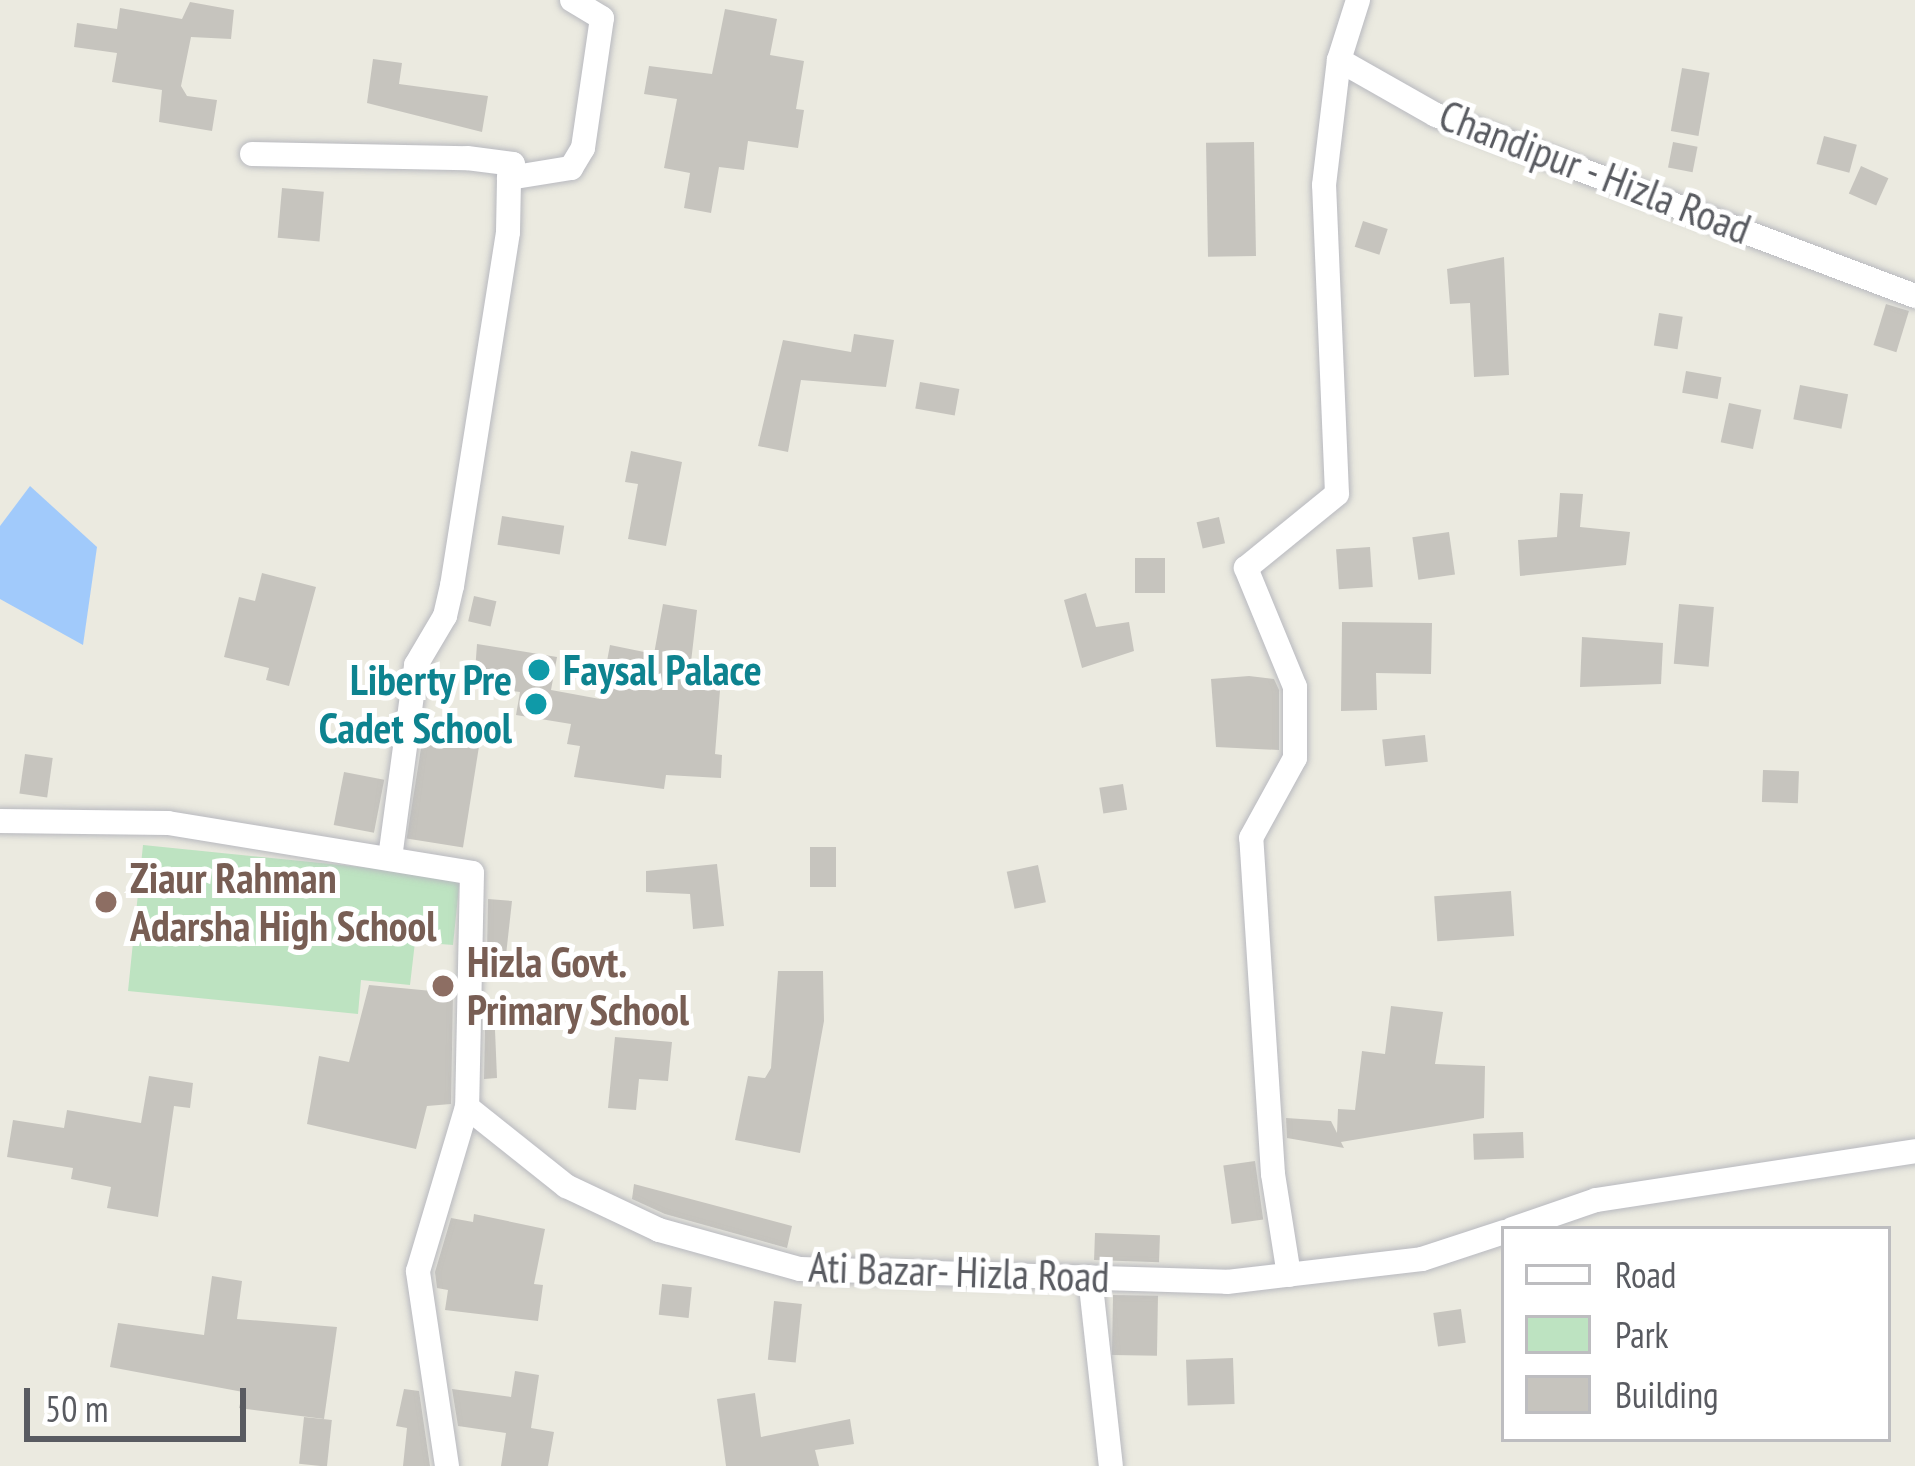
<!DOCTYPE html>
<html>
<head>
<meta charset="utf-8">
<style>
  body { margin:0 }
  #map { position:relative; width:1915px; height:1466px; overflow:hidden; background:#ebeae0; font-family:"PT Sans Narrow",sans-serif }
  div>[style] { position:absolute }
  .green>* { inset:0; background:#bde3c1 }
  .water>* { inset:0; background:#a1cafb }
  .building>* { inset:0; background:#c6c4be; transform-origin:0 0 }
  .roads { filter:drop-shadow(0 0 3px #b8b9bf) drop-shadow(0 0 3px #b8b9bf) }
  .minor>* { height:24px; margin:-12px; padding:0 12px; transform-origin:12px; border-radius:12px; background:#fff }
  .dots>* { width:33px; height:33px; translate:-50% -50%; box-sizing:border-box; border:6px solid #fff; border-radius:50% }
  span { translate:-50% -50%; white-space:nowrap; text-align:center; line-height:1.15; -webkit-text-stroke:10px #fff; paint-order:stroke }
  .street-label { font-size:42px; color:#595b61 }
  .culture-label { font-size:42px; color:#0d838f; font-weight:700 }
  .left { translate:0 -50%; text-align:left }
  .right { translate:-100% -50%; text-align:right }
  .education-label { font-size:42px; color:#785e54; font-weight:700 }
  .legend { position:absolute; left:1501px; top:1226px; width:390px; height:216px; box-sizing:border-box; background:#fff; border:3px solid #bdbdc0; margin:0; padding:15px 21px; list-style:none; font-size:36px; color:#595b61 }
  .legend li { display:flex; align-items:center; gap:24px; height:60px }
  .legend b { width:60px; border:3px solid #bdbdc0 }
  .scale { position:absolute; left:24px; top:1388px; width:222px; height:54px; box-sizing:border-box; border:6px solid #595b61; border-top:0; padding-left:15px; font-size:36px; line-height:42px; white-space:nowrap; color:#595b61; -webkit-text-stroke:9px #fff; paint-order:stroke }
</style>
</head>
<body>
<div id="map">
  <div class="green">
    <div style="clip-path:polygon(143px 845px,460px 877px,453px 945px,415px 942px,410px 985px,361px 980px,358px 1014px,128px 991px)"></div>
  </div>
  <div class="water">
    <div style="clip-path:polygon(30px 486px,97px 547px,83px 645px,0 599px,0 526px)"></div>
  </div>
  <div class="building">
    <div style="clip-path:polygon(190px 2px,234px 10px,231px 39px,191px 37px,181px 86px,187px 96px,217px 100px,212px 131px,159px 122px,162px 90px,112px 82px,117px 53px,74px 47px,77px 23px,117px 29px,120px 8px,182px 19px)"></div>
    <div style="clip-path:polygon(725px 9px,777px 19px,770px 55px,804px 61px,796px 109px,804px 110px,798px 148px,748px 141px,744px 170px,719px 167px,711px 213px,684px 208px,690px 173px,664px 168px,677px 99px,644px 94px,649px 66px,712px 74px)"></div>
    <div style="clip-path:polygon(373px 59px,402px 63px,399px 84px,488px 96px,482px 132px,367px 103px)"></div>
    <div style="left:1682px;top:68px;width:28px;height:64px;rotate:10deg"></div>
    <div style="left:1824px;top:136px;width:34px;height:29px;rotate:15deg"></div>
    <div style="left:1254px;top:142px;width:114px;height:48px;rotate:89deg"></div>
    <div style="left:1673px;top:142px;width:25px;height:26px;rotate:11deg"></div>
    <div style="left:1861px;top:166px;width:30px;height:30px;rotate:24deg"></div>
    <div style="left:282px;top:188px;width:42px;height:50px;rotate:5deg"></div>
    <div style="left:1363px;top:221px;width:26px;height:27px;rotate:18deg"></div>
    <div style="clip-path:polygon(1504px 257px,1509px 375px,1474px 377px,1470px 303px,1450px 304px,1447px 269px)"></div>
    <div style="left:1886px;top:304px;width:24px;height:43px;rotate:17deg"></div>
    <div style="left:1659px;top:313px;width:24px;height:33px;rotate:9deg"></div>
    <div style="clip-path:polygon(854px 334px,894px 340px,886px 387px,801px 380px,788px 452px,758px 446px,783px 340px,851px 352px)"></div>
    <div style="left:1686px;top:371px;width:36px;height:22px;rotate:10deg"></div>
    <div style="left:920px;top:382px;width:40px;height:27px;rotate:10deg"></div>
    <div style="left:1800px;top:385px;width:49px;height:35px;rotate:11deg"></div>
    <div style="left:1729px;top:403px;width:33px;height:40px;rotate:12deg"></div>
    <div style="clip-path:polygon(631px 451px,682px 462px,666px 546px,628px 539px,638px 484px,625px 482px)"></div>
    <div style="clip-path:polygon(1560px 493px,1583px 494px,1580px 527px,1630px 532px,1626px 565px,1520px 576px,1518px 540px,1557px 537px)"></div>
    <div style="left:502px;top:516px;width:63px;height:29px;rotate:9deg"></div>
    <div style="left:1219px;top:517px;width:27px;height:23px;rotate:77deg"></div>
    <div style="left:1449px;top:532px;width:43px;height:37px;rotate:82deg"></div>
    <div style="left:1370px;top:547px;width:40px;height:34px;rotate:86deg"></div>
    <div style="left:1135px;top:558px;width:30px;height:35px"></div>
    <div style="clip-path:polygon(262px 573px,316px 587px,289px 686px,266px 680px,269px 668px,224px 657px,239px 597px,255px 601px)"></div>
    <div style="clip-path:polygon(1086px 593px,1096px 627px,1129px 622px,1134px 651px,1082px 668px,1064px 600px)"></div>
    <div style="left:474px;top:596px;width:23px;height:26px;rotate:13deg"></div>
    <div style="clip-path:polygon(663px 604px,697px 610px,691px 662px,722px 665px,715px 754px,722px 755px,721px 778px,666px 775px,664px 789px,574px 777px,580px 746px,567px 744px,571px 724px,516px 715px,520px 692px,474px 686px,477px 644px,557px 657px,551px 690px,600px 699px,610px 645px,654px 654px)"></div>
    <div style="left:1679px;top:604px;width:35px;height:60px;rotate:5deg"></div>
    <div style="clip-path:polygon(1342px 622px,1432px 623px,1431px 674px,1376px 673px,1377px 710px,1341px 711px)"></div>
    <div style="clip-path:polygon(1582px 637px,1663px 643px,1661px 684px,1580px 687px)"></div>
    <div style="clip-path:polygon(1249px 676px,1274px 679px,1279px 690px,1279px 750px,1216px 747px,1211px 679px)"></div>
    <div style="left:425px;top:723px;width:57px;height:117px;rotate:9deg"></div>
    <div style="left:1425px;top:735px;width:27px;height:43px;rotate:84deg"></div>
    <div style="left:25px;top:754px;width:28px;height:40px;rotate:8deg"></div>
    <div style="left:1763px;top:770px;width:36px;height:32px;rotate:2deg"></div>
    <div style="left:344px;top:772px;width:41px;height:54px;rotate:11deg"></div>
    <div style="left:1123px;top:784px;width:26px;height:24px;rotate:81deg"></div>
    <div style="left:810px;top:847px;width:26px;height:40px"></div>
    <div style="clip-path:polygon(717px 864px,724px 926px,693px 929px,690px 894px,646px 892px,646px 871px)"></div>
    <div style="left:1038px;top:865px;width:38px;height:32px;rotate:78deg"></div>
    <div style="left:1511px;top:891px;width:45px;height:77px;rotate:86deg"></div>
    <div style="clip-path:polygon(488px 899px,512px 901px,506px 955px,487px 953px)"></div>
    <div style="clip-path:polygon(778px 971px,823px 971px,824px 1021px,800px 1153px,735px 1140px,748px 1076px,765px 1078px,771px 1068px)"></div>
    <div style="clip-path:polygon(369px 985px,453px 993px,451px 1104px,427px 1106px,416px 1149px,307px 1124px,319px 1056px,349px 1062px)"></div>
    <div style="clip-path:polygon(1391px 1006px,1443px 1012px,1435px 1064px,1485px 1066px,1484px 1118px,1341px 1142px,1344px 1148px,1287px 1138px,1286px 1118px,1331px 1121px,1337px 1133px,1338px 1109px,1355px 1110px,1362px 1051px,1385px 1054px)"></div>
    <div style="clip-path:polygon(485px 1030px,495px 1030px,497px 1078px,484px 1079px)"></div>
    <div style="clip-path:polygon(615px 1037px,672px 1042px,668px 1081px,639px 1079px,636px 1110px,608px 1108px)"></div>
    <div style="clip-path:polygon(149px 1076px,193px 1083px,190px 1108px,174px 1106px,158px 1217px,107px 1208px,111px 1187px,71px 1179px,73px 1168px,7px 1157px,13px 1120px,64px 1128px,67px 1110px,141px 1123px)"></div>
    <div style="left:1523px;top:1132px;width:26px;height:50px;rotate:88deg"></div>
    <div style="left:1255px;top:1161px;width:59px;height:32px;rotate:82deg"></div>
    <div style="clip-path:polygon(634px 1184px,792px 1226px,787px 1248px,665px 1214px,632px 1199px)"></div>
    <div style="clip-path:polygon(474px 1214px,545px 1229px,534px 1284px,543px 1285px,538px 1321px,445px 1310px,448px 1290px,437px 1288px,435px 1272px,451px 1218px,473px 1222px)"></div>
    <div style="left:1095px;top:1233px;width:65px;height:27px;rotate:2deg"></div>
    <div style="clip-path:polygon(212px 1276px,242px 1281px,237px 1319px,337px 1327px,324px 1419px,239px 1408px,243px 1392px,110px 1367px,118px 1323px,204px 1335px)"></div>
    <div style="left:662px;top:1284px;width:30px;height:31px;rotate:6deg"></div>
    <div style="left:1113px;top:1295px;width:45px;height:60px;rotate:1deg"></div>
    <div style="left:774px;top:1301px;width:28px;height:59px;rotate:6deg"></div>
    <div style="left:1461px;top:1309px;width:34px;height:28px;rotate:82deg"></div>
    <div style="left:1233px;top:1358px;width:46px;height:47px;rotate:88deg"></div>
    <div style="clip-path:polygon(515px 1371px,539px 1375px,531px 1428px,554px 1432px,548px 1466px,501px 1466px,506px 1433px,458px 1426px,452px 1389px,511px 1397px)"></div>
    <div style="clip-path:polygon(404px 1389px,419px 1391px,430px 1466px,403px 1466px,407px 1428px,396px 1426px)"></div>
    <div style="clip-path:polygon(755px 1393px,761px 1437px,850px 1419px,854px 1444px,815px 1450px,819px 1466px,726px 1466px,717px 1399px)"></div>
    <div style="left:304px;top:1417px;width:28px;height:47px;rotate:6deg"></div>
  </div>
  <div class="roads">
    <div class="minor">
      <div style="left:1339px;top:60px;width:112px;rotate:29.6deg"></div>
      <div style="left:1436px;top:115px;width:512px;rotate:20.7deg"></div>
      <div style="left:252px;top:154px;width:215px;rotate:1.1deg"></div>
      <div style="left:467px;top:158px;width:46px;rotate:7.4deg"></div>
      <div style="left:513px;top:164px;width:15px;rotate:106deg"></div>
      <div style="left:0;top:821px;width:168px;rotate:0.7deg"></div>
      <div style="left:168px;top:823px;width:308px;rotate:9.3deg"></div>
      <div style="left:472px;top:873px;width:234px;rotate:91.2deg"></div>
      <div style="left:467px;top:1107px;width:127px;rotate:38.6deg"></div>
      <div style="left:566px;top:1186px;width:103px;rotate:25.3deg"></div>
      <div style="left:659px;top:1230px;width:146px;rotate:15.5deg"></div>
      <div style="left:800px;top:1269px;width:427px;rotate:1.7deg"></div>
      <div style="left:1227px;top:1282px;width:196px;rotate:-6.7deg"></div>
      <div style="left:1422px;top:1259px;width:86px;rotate:-18.2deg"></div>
      <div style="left:390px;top:858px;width:195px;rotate:-82.3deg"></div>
      <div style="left:416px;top:665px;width:57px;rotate:-59.4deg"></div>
      <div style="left:445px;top:616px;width:31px;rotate:-77deg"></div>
      <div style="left:452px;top:586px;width:358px;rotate:-81deg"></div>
      <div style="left:508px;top:232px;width:54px;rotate:-88.9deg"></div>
      <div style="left:509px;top:178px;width:63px;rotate:-9.2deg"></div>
      <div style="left:571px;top:168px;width:23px;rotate:-59deg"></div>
      <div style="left:583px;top:148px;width:131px;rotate:-81.7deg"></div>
      <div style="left:602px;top:18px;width:35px;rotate:-149deg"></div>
      <div style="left:1512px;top:1229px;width:89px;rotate:-19deg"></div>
      <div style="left:1596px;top:1200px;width:323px;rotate:-8.7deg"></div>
      <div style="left:1289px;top:1275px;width:102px;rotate:-99deg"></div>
      <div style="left:1273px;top:1174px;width:337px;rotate:-93.7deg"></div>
      <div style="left:1251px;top:838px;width:91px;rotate:-61.2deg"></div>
      <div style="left:1295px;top:758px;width:71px;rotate:-90deg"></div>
      <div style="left:1295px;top:687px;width:129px;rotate:-112.4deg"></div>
      <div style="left:1246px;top:568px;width:117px;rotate:-39.1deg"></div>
      <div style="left:1337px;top:494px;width:309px;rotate:-92.4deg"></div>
      <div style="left:1324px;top:185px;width:126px;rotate:-83.2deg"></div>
      <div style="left:1339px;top:60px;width:63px;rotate:-72.4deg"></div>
      <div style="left:1090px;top:1277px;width:190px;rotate:83.7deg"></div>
      <div style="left:447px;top:1466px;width:197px;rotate:-98.5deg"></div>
      <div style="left:418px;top:1271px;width:171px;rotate:-73.4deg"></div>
    </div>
  </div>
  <div class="dots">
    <div style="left:539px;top:670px;background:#0f9aa8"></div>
    <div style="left:536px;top:704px;background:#0f9aa8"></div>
    <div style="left:106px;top:902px;background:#8d6e63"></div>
    <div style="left:443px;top:986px;background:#8d6e63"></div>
  </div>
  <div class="street-label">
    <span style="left:1595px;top:172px;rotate:21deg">Chandipur - Hizla Road</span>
    <span style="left:959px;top:1272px;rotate:2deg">Ati Bazar- Hizla Road</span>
  </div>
  <div class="culture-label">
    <span class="left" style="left:563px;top:670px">Faysal Palace</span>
    <span class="right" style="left:512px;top:704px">Liberty Pre<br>Cadet School</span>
  </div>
  <div class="education-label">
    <span class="left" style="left:130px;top:902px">Ziaur Rahman<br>Adarsha High School</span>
    <span class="left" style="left:467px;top:986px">Hizla Govt.<br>Primary School</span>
  </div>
  <ul class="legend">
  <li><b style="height:15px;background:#fff"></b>Road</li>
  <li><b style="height:33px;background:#bde3c1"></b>Park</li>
  <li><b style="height:33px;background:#c6c4be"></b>Building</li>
  </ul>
  <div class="scale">50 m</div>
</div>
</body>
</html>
